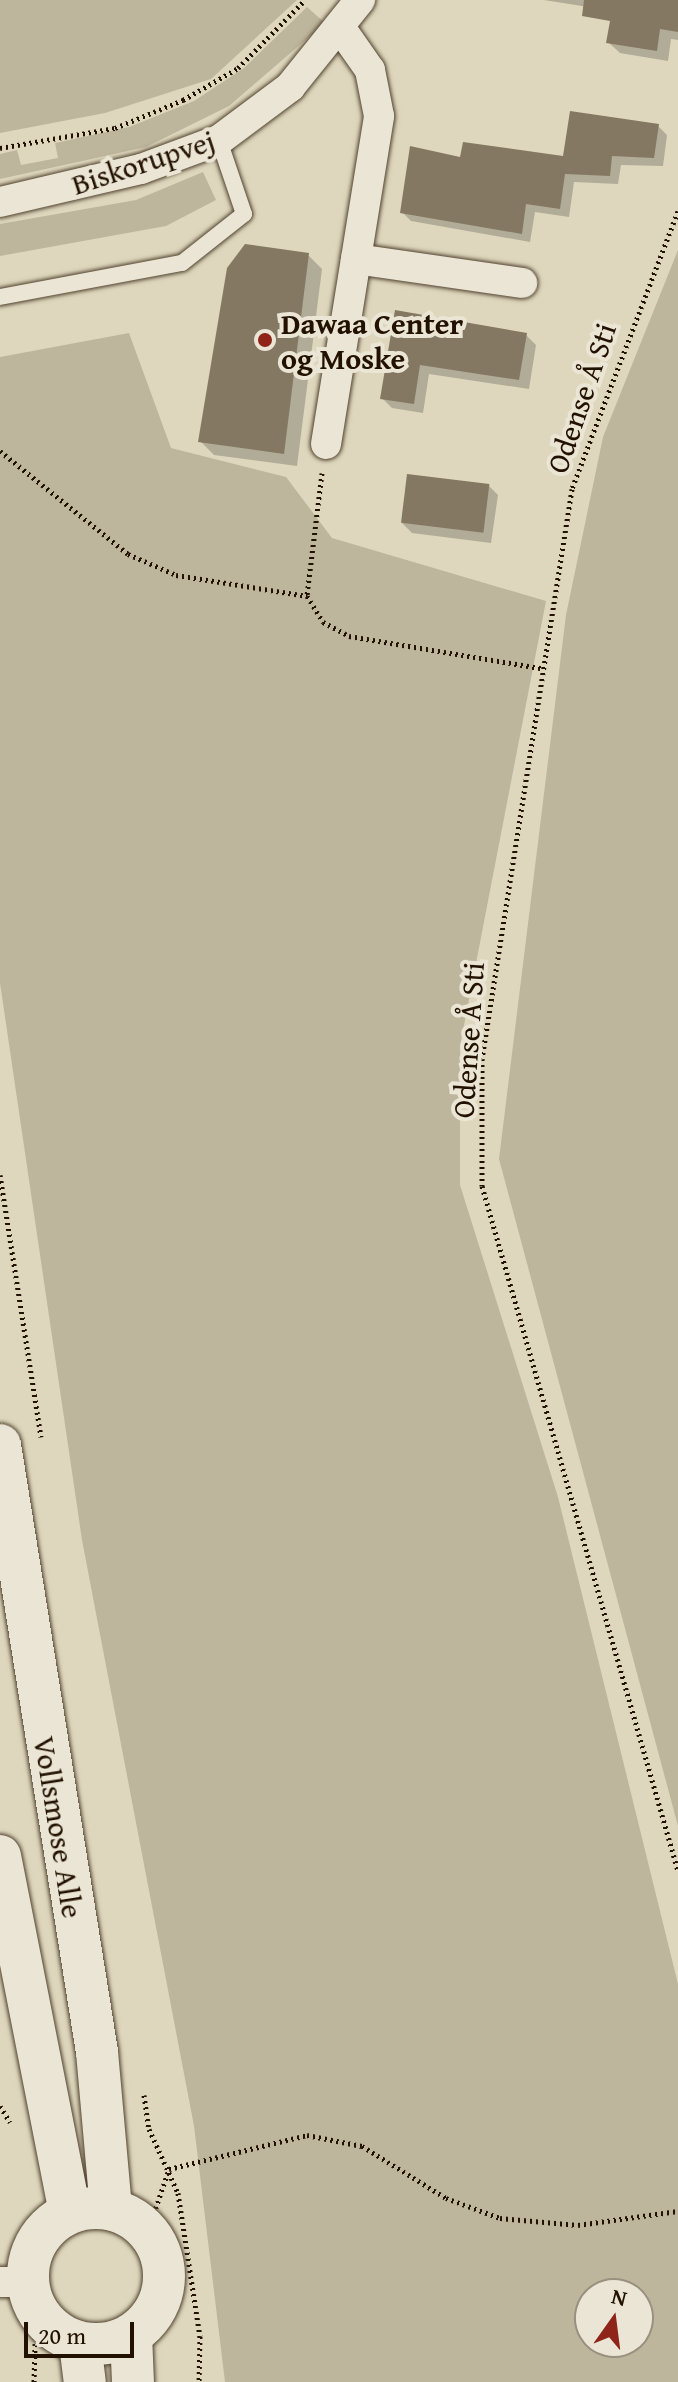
<!DOCTYPE html>
<html>
<head>
<meta charset="utf-8">
<style>
  body { margin:0 }
  #map { position:relative; width:678px; height:2382px; overflow:hidden; background:#ded7bd; font-family:"Gentium Book Plus",serif }
  div>[style] { position:absolute }
  .green>* { inset:0; background:#beb59d }
  .shadow>* { inset:0; background:#0003 }
  .building>* { inset:0; background:#847862; transform-origin:0 0 }
  .path>* { height:5px; margin-top:-2.5px; transform-origin:0; background:repeating-linear-gradient(90deg,#231100 0 2px,transparent 0 6px) }
  .roads { filter:drop-shadow(0 0 2px #52422f) drop-shadow(0 0 2px #52422f) }
  .lane>* { height:16px; margin:-8px; padding:0 8px; transform-origin:8px; border-radius:8px; background:#eae5d4 }
  .street>* { height:30px; margin:-15px; padding:0 15px; transform-origin:15px; border-radius:15px; background:#eae5d4 }
  .secondary>* { height:42px; margin:-21px; padding:0 21px; transform-origin:21px; border-radius:21px; background:#eae5d4 }
  .secondary>.ring { margin:-21px; padding:0; box-sizing:content-box; background:none; border:42px solid #eae5d4; border-radius:50% }
  .dots>* { width:22px; height:22px; translate:-50% -50%; box-sizing:border-box; border:4px solid #eae5d4; border-radius:50% }
  span { translate:-50% -50%; white-space:nowrap; text-align:center; line-height:1.15; -webkit-text-stroke:8px #eae5d4; paint-order:stroke }
  .street-label { font-size:30px; color:#231100 }
  .poi-label { font-size:30px; color:#231100; font-weight:700 }
  .left { translate:0 -50%; text-align:left }
  .north { position:absolute; left:574px; top:2278px; width:80px; height:80px; box-sizing:border-box; background:#eae5d4; border:2px solid #9a907f; border-radius:50%; rotate:14deg; font-size:22px; font-weight:700; line-height:32px; text-align:center; color:#231100 }
  .north::after { content:''; display:block; margin:auto; width:28px; height:36px; background:#8f2418; clip-path:polygon(50% 0,100% 100%,50% 72%,0 100%) }
  .scale { position:absolute; left:24px; top:2322px; width:110px; height:36px; box-sizing:border-box; border:4px solid #231100; border-top:0; padding-left:10px; font-size:24px; line-height:28px; white-space:nowrap; color:#231100; -webkit-text-stroke:6px #eae5d4; paint-order:stroke }
</style>
</head>
<body>
<div id="map">
  <div class="green">
    <div style="clip-path:polygon(0 0,297px 0,211px 79px,105px 113px,0 133px)"></div>
    <div style="clip-path:polygon(307px 7px,325px 23px,229px 106px,146px 147px,0 179px,0 154px,17px 150px,21px 165px,58px 158px,55px 143px,129px 127px,194px 101px,244px 68px)"></div>
    <div style="clip-path:polygon(203px 172px,216px 200px,166px 226px,0 256px,0 224px,136px 200px)"></div>
    <div style="clip-path:polygon(678px 250px,678px 1826px,499px 1159px,566px 615px,603px 437px)"></div>
    <div style="clip-path:polygon(evenodd,129px 333px,171px 448px,286px 477px,332px 538px,546px 601px,460px 1046px,460px 1185px,558px 1497px,678px 1984px,678px 2382px,225px 2382px,194px 2126px,82px 1540px,0 983px,0 357px,129px 333px,590px 2294px,638px 2294px,638px 2342px,590px 2342px,590px 2294px)"></div>
  </div>
  <div class="shadow">
    <div style="clip-path:polygon(544px 0,678px 0,678px 40px,671px 39px,668px 61px,620px 53px,608px 42px,613px 11px)"></div>
    <div style="clip-path:polygon(658px 126px,667px 135px,663px 166px,621px 165px,618px 184px,574px 182px,569px 217px,535px 212px,530px 242px,411px 221px,402px 212px,462px 160px,565px 158px)"></div>
    <div style="clip-path:polygon(308px 255px,322px 269px,297px 466px,214px 455px,200px 441px)"></div>
    <div style="clip-path:polygon(396px 312px,526px 335px,536px 345px,529px 389px,429px 374px,423px 413px,392px 408px,382px 398px)"></div>
    <div style="clip-path:polygon(488px 485px,498px 495px,491px 543px,412px 533px,402px 523px)"></div>
  </div>
  <div class="building">
    <div style="clip-path:polygon(584px 0,678px 0,678px 32px,660px 29px,657px 51px,606px 43px,610px 21px,582px 16px)"></div>
    <div style="clip-path:polygon(570px 111px,659px 124px,654px 158px,612px 156px,610px 176px,565px 174px,560px 209px,526px 204px,522px 234px,400px 213px,410px 146px,460px 157px,463px 142px,563px 156px)"></div>
    <div style="clip-path:polygon(245px 244px,309px 253px,284px 454px,198px 442px,227px 268px)"></div>
    <div style="clip-path:polygon(395px 310px,527px 333px,519px 380px,420px 365px,414px 404px,380px 399px)"></div>
    <div style="left:407px;top:474px;width:83px;height:49px;rotate:7deg"></div>
  </div>
  <div class="path">
    <div style="left:0;top:148px;width:117px;rotate:-9.9deg"></div>
    <div style="left:115px;top:128px;width:74px;rotate:-22.4deg"></div>
    <div style="left:183px;top:100px;width:64px;rotate:-30.2deg"></div>
    <div style="left:238px;top:68px;width:95px;rotate:-45.4deg"></div>
    <div style="left:678px;top:211px;width:298px;rotate:110.9deg"></div>
    <div style="left:572px;top:489px;width:577px;rotate:98.97deg"></div>
    <div style="left:482px;top:1059px;width:127px;rotate:90deg"></div>
    <div style="left:482px;top:1186px;width:712px;rotate:74.03deg"></div>
    <div style="left:0;top:451px;width:164px;rotate:38.8deg"></div>
    <div style="left:128px;top:554px;width:52px;rotate:23.6deg"></div>
    <div style="left:176px;top:575px;width:133px;rotate:9.1deg"></div>
    <div style="left:322px;top:473px;width:124px;rotate:97deg"></div>
    <div style="left:307px;top:596px;width:31px;rotate:58deg"></div>
    <div style="left:323px;top:622px;width:30px;rotate:28deg"></div>
    <div style="left:349px;top:636px;width:195px;rotate:9.5deg"></div>
    <div style="left:0;top:1175px;width:265px;rotate:81.1deg"></div>
    <div style="left:144px;top:2095px;width:34px;rotate:82deg"></div>
    <div style="left:149px;top:2129px;width:70px;rotate:65.6deg"></div>
    <div style="left:178px;top:2193px;width:145px;rotate:81.3deg"></div>
    <div style="left:200px;top:2336px;width:46px;rotate:91.2deg"></div>
    <div style="left:0;top:2106px;width:19px;rotate:58deg"></div>
    <div style="left:148px;top:2231px;width:65px;rotate:-71.3deg"></div>
    <div style="left:169px;top:2169px;width:142px;rotate:-13.8deg"></div>
    <div style="left:307px;top:2135px;width:56px;rotate:11.3deg"></div>
    <div style="left:362px;top:2146px;width:99px;rotate:31.8deg"></div>
    <div style="left:446px;top:2198px;width:58px;rotate:20.3deg"></div>
    <div style="left:500px;top:2218px;width:78px;rotate:5.1deg"></div>
    <div style="left:578px;top:2225px;width:101px;rotate:-8deg"></div>
    <div style="left:34px;top:2382px;width:71px;rotate:-88.4deg"></div>
  </div>
  <div class="roads">
    <div class="lane">
      <div style="left:0;top:297px;width:185px;rotate:-10.6deg"></div>
      <div style="left:182px;top:263px;width:79px;rotate:-38.3deg"></div>
      <div style="left:244px;top:214px;width:78px;rotate:-108.7deg"></div>
    </div>
    <div class="street">
      <div style="left:0;top:202px;width:145px;rotate:-13.2deg"></div>
      <div style="left:141px;top:169px;width:83px;rotate:-20.4deg"></div>
      <div style="left:219px;top:140px;width:89px;rotate:-36.7deg"></div>
      <div style="left:290px;top:87px;width:112px;rotate:-51.2deg"></div>
      <div style="left:356px;top:259px;width:168px;rotate:8.2deg"></div>
      <div style="left:326px;top:444px;width:332px;rotate:-80.8deg"></div>
      <div style="left:379px;top:116px;width:47px;rotate:-101.1deg"></div>
      <div style="left:370px;top:70px;width:49px;rotate:-125deg"></div>
      <div style="left:0;top:2282px;width:27px"></div>
    </div>
    <div class="secondary">
      <div style="left:0;top:1445px;width:615px;rotate:80.92deg"></div>
      <div style="left:97px;top:2052px;width:158px;rotate:84.9deg"></div>
      <div style="left:0;top:1856px;width:363px;rotate:78.9deg"></div>
      <div class="ring" style="left:28px;top:2208px;width:94px;height:94px"></div>
      <div style="left:131px;top:2335px;width:47px;rotate:87.6deg"></div>
      <div style="left:80px;top:2343px;width:39px;rotate:83deg"></div>
    </div>
  </div>
  <div class="dots">
    <div style="left:265px;top:340px;background:#8f2418"></div>
  </div>
  <div class="street-label">
    <span style="left:143px;top:162px;rotate:-18deg">Biskorupvej</span>
    <span style="left:581px;top:398px;rotate:-71deg">Odense Å Sti</span>
    <span style="left:468px;top:1040px;rotate:-86deg">Odense Å Sti</span>
    <span style="left:59px;top:1827px;rotate:81deg">Vollsmose Alle</span>
  </div>
  <div class="poi-label">
    <span class="left" style="left:281px;top:340px">Dawaa Center<br>og Moske</span>
  </div>
  <div class="north">N</div>
  <div class="scale">20 m</div>
</div>
</body>
</html>
